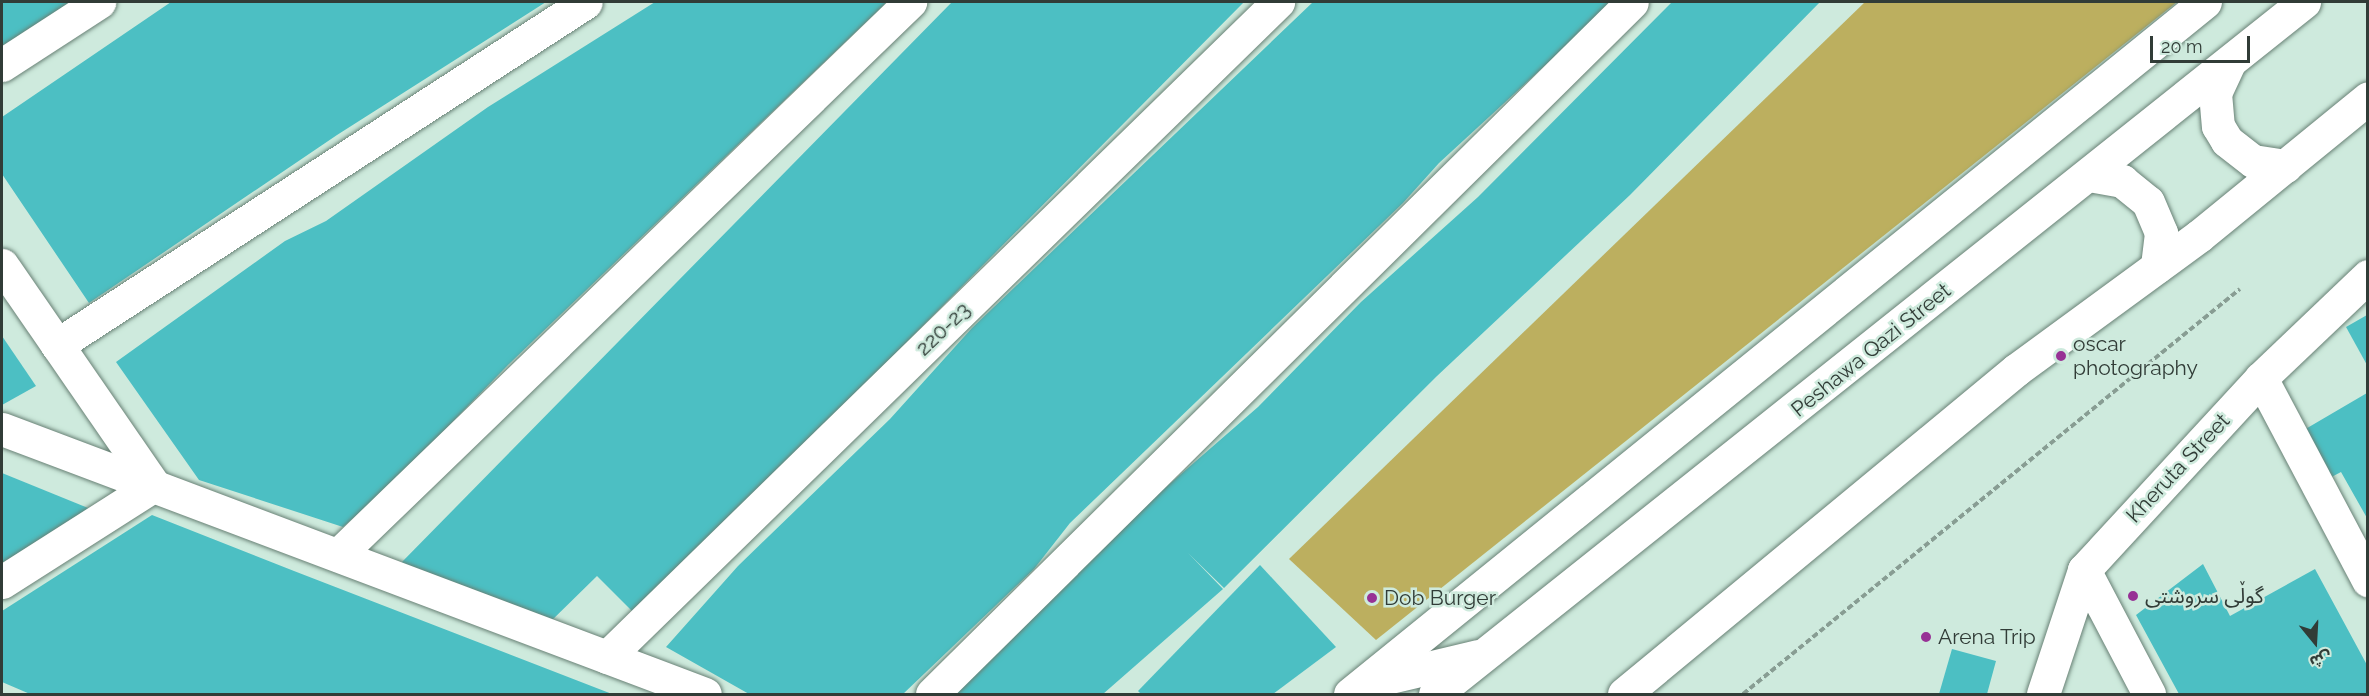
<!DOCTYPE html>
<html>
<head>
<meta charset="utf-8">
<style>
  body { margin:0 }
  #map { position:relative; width:2369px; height:696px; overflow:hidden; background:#ceeadd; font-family:Raleway,"Noto Sans Arabic",sans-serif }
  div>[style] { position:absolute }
  .forest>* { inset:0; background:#bcaf5f }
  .building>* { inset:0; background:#4cbfc3 }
  .path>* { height:4px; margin-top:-2px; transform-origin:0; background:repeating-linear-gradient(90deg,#889d93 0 6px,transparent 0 9px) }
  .roads { filter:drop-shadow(0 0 2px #688175) drop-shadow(0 0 2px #688175) }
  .minor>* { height:33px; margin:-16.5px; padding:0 16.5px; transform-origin:16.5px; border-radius:16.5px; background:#fff }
  .highway>* { height:33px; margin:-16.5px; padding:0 16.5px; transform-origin:16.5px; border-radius:16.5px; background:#fff }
  .dots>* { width:16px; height:16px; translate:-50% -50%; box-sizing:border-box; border:3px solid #ceeadd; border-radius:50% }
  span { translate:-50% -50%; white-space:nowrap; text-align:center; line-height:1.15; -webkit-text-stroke:5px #ceeadd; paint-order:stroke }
  .street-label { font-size:21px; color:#313c37 }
  .poi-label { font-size:21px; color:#313c37 }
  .left { translate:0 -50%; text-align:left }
  .frame { position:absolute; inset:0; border:3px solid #313c37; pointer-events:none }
  .north { position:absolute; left:2285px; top:612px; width:60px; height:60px; -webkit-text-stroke:4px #ceeadd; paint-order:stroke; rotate:162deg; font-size:16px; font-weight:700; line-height:24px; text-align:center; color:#313c37 }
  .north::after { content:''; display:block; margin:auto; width:21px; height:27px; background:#313c37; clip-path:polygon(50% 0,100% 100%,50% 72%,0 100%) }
  .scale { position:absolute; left:2150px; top:36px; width:100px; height:27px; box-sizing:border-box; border:3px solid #313c37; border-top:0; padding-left:8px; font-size:18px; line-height:21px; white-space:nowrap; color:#313c37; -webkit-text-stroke:4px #ceeadd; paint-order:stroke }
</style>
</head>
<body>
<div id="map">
  <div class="forest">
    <div style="clip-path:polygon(1865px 2px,2177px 2px,1376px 640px,1289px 559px)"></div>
  </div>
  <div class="building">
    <div style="clip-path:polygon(2px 2px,71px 2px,2px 48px)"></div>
    <div style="clip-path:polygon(171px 2px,546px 2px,337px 135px,89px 303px,2px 174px,2px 117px)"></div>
    <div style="clip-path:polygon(655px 2px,887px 2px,508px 365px,388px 488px,343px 527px,199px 480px,116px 362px,285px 241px,326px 221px,488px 107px)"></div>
    <div style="clip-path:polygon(952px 2px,1244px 2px,636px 615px,597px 576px,546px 626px,400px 564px)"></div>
    <div style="clip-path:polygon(1313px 2px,1614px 2px,1439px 163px,1403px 203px,1070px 523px,1034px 569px,903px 694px,749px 694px,666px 647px,738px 566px,890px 419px,972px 328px)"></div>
    <div style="clip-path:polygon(1672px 2px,1820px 2px,1630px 195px,1437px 376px,1224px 588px,1188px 553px,1223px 589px,1103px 694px,956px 694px,1142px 508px,1258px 407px,1361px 302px,1478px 197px)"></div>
    <div style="clip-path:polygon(2367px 315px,2367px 365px,2346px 327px)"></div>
    <div style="clip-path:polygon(2px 336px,36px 386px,2px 405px)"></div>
    <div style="clip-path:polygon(2367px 393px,2367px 518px,2341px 472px,2324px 481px,2297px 434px)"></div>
    <div style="clip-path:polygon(2px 473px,93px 510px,2px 574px)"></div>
    <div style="clip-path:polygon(152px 515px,294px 571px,612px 694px,30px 694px,2px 682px,2px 611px)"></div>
    <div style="clip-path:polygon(2203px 564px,2230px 616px,2315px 569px,2367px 665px,2367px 694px,2179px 694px,2136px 615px)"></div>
    <div style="clip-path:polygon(1260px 565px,1336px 647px,1273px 694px,1141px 694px,1138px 691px)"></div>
    <div style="clip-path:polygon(1952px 649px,1996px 661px,1987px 694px,1939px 694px)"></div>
  </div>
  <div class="path">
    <div style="left:1743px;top:694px;width:641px;rotate:-39.18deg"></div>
  </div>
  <div class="roads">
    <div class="minor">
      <div style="left:2px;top:65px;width:116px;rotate:-33deg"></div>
      <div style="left:2px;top:265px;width:267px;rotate:55.4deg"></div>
      <div style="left:57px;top:345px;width:630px;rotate:-32.96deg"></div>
      <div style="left:2261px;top:378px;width:229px;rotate:62.1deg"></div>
      <div style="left:2px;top:429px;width:751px;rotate:20.65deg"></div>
      <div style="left:338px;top:555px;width:796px;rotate:-44.03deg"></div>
      <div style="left:2084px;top:570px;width:140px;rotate:62.3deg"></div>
      <div style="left:2px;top:582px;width:180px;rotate:-32.5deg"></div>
      <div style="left:607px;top:657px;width:938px;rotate:-44.31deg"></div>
      <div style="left:932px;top:694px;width:984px;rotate:-44.67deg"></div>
      <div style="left:1350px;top:694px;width:1100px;rotate:-38.99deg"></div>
      <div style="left:2043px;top:694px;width:131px;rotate:-71.7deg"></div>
      <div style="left:2084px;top:570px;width:261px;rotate:-47.3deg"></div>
      <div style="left:2261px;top:378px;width:148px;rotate:-43.6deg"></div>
    </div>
    <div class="highway">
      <div style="left:2229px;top:63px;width:33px;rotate:115deg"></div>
      <div style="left:2215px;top:93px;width:33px;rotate:85deg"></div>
      <div style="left:2218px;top:126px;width:17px;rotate:59deg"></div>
      <div style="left:2227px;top:141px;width:33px;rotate:38deg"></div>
      <div style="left:2253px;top:161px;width:33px;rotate:9deg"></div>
      <div style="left:2089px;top:175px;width:34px;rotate:10deg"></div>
      <div style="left:2122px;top:181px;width:33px;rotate:39deg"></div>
      <div style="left:2148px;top:202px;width:34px;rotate:67deg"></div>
      <div style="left:2161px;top:233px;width:34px;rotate:97deg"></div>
      <div style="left:1365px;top:683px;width:116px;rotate:-13.4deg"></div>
      <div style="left:1435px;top:694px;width:1111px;rotate:-38.53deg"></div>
      <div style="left:1624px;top:694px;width:509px;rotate:-39.57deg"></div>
      <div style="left:2016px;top:370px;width:227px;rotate:-36.2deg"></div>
      <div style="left:2199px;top:236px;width:218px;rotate:-39.2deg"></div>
    </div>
  </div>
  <div class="dots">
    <div style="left:2061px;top:356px;background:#973195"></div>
    <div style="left:2133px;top:596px;background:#973195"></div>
    <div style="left:1372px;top:598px;background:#973195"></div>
    <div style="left:1926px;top:637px;background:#973195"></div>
  </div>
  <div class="street-label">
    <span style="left:943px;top:329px;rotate:-44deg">220-23</span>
    <span style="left:1871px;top:350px;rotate:-39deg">Peshawa Qazi Street</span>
    <span style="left:2178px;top:468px;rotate:-47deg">Kheruta Street</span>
  </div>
  <div class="poi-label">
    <span class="left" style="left:2073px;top:356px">oscar<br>photography</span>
    <span class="left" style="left:2145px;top:596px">گوڵی سروشتی</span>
    <span class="left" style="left:1384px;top:598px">Dob Burger</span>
    <span class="left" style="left:1938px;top:637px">Arena Trip</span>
  </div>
  <div class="frame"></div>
  <div class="north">ش</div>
  <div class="scale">20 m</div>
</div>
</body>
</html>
